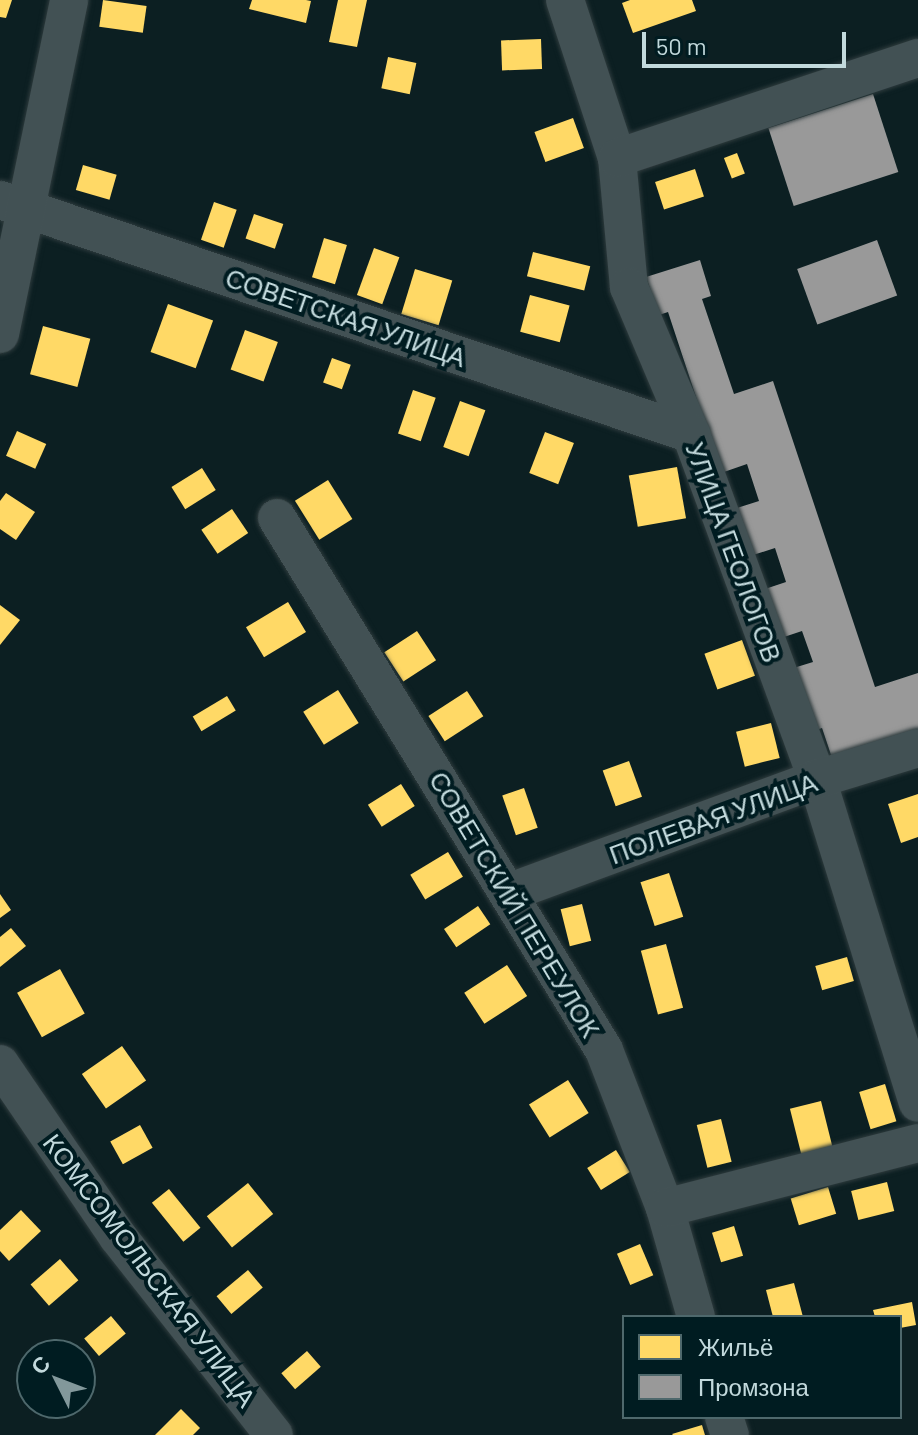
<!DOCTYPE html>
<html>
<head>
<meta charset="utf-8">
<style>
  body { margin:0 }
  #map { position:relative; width:918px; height:1435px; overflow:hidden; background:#0c1f22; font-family:Barlow,sans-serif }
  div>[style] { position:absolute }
  .homes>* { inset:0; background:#ffd966; transform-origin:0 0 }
  .industry>* { inset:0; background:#999; transform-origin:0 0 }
  .roads { filter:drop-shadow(0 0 2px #2e3b3d) drop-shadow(0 0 2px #2e3b3d) }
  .minor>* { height:38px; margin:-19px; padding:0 19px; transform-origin:19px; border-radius:19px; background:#425154 }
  span { translate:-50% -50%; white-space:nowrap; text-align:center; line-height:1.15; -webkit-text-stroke:8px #001c21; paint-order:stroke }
  .street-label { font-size:26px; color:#c2d9dc }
  .legend { position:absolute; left:622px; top:1315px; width:280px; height:104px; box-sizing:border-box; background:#001c21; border:2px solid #4e686c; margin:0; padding:10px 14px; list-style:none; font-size:24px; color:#c2d9dc }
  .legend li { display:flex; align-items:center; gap:16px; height:40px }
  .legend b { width:40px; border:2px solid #4e686c }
  .north { position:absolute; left:16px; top:1339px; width:80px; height:80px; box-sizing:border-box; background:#001c21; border:2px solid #4e686c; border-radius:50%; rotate:312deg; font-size:22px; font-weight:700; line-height:32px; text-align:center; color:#c2d9dc }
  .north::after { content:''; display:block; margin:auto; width:28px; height:36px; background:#82989b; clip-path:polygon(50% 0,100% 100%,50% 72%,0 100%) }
  .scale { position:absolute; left:642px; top:32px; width:204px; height:36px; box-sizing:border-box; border:4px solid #c2d9dc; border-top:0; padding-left:10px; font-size:24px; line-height:28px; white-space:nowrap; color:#c2d9dc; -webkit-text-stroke:6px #001c21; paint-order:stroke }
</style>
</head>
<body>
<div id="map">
  <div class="homes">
    <div style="clip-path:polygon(0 0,12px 0,6px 18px,0 17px)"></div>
    <div style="left:103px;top:0;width:44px;height:27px;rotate:8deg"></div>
    <div style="clip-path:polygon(252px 0,306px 0,311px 1px,306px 23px,249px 9px)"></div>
    <div style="clip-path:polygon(338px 0,367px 0,357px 47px,329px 42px)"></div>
    <div style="clip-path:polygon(630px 0,692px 0,696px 11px,633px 33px,622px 3px)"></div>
    <div style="left:541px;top:39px;width:30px;height:40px;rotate:88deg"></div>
    <div style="left:388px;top:57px;width:29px;height:32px;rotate:12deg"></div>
    <div style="left:573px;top:118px;width:32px;height:41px;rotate:70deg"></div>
    <div style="left:737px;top:153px;width:22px;height:14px;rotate:69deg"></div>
    <div style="left:83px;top:165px;width:35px;height:26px;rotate:16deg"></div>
    <div style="left:695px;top:169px;width:29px;height:42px;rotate:72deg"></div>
    <div style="left:214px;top:202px;width:24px;height:40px;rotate:19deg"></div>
    <div style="left:254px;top:214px;width:31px;height:26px;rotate:19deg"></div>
    <div style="left:324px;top:238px;width:24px;height:41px;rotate:17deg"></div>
    <div style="left:374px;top:248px;width:27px;height:50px;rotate:20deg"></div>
    <div style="left:533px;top:252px;width:59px;height:25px;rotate:14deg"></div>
    <div style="left:415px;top:269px;width:39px;height:47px;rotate:17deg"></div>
    <div style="left:530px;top:295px;width:41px;height:38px;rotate:15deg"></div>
    <div style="left:168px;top:304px;width:48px;height:51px;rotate:20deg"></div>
    <div style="left:43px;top:326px;width:49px;height:50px;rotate:15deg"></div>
    <div style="left:245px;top:330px;width:35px;height:42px;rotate:20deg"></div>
    <div style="left:332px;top:358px;width:20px;height:26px;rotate:20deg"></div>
    <div style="left:413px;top:390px;width:24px;height:46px;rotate:19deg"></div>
    <div style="left:460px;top:401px;width:27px;height:49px;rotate:20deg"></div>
    <div style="left:17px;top:431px;width:32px;height:27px;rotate:24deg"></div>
    <div style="left:545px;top:432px;width:31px;height:44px;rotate:21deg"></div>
    <div style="left:677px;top:467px;width:52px;height:49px;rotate:80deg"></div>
    <div style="left:202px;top:468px;width:26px;height:36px;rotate:58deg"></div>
    <div style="left:328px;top:480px;width:46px;height:39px;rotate:58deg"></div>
    <div style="clip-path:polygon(6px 493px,35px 512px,16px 540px,0 529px,0 501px)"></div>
    <div style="left:232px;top:509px;width:29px;height:37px;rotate:56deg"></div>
    <div style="left:288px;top:602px;width:35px;height:49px;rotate:59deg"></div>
    <div style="clip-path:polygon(0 605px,20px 620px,0 645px)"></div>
    <div style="left:417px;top:631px;width:35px;height:39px;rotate:57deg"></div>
    <div style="left:742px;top:640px;width:38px;height:40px;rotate:70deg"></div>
    <div style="left:338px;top:690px;width:39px;height:41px;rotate:58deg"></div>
    <div style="left:467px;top:691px;width:30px;height:46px;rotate:57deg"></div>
    <div style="left:227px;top:696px;width:17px;height:40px;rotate:59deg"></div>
    <div style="left:771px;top:723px;width:36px;height:36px;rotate:76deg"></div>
    <div style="left:629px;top:761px;width:38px;height:28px;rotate:70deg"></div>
    <div style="left:401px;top:784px;width:26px;height:39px;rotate:58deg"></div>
    <div style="left:524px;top:788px;width:42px;height:23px;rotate:71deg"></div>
    <div style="clip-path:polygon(918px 794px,918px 837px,901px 843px,888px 804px)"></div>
    <div style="left:448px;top:852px;width:29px;height:44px;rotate:59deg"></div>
    <div style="left:669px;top:873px;width:46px;height:30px;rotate:72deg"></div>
    <div style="clip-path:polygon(0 894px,11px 910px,0 918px)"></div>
    <div style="left:582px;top:904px;width:38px;height:22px;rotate:76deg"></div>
    <div style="left:478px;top:906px;width:22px;height:41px;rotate:56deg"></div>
    <div style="clip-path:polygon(11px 928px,26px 946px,0 967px,0 937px)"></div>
    <div style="left:666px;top:944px;width:66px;height:26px;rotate:75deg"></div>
    <div style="left:847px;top:957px;width:25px;height:33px;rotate:74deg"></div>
    <div style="left:507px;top:965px;width:37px;height:51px;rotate:57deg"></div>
    <div style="left:60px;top:969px;width:51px;height:49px;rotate:61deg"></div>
    <div style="left:122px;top:1046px;width:42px;height:49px;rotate:55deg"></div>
    <div style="left:568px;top:1080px;width:39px;height:46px;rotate:58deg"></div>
    <div style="left:885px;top:1084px;width:39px;height:27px;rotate:73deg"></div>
    <div style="left:821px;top:1101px;width:49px;height:32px;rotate:76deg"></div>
    <div style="left:721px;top:1119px;width:44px;height:25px;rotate:76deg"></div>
    <div style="left:140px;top:1125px;width:26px;height:34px;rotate:61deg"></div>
    <div style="left:616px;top:1150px;width:26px;height:34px;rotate:58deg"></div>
    <div style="left:887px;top:1182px;width:30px;height:37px;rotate:76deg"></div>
    <div style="left:248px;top:1183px;width:40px;height:53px;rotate:51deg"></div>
    <div style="left:828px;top:1187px;width:28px;height:39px;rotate:73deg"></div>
    <div style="left:169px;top:1189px;width:50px;height:22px;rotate:51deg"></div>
    <div style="clip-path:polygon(21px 1210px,41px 1231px,9px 1261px,0 1251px,0 1230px)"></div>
    <div style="left:734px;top:1226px;width:31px;height:23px;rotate:73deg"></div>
    <div style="left:640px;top:1244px;width:34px;height:25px;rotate:67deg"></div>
    <div style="left:60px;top:1259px;width:28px;height:39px;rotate:49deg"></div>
    <div style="left:248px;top:1270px;width:23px;height:41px;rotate:50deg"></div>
    <div style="clip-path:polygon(794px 1283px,803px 1317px,773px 1317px,766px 1290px)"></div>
    <div style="clip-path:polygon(912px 1302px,916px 1325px,900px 1328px,900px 1317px,875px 1317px,873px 1310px)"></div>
    <div style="left:111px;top:1316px;width:23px;height:35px;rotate:50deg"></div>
    <div style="left:307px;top:1351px;width:21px;height:34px;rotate:49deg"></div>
    <div style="clip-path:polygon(181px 1409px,200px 1428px,193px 1435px,155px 1435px)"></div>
    <div style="clip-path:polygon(702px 1425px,705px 1435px,673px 1435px,672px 1434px)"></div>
  </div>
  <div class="industry">
    <div style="left:873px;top:94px;width:82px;height:110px;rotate:72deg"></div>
    <div style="left:877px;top:240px;width:59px;height:85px;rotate:70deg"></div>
    <div style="clip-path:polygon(700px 260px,711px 296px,702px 299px,734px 394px,773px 381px,875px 687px,918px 673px,918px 729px,832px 758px,822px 728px,808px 733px,787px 670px,813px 662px,802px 631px,781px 638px,765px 589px,786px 582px,775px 548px,753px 555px,737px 508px,759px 501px,747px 464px,721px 473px,668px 312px,659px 315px,646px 277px)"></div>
  </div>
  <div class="roads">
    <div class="minor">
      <div style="left:565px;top:0;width:166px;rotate:71.8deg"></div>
      <div style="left:617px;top:158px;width:130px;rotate:84.7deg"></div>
      <div style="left:629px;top:287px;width:160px;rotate:67.1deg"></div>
      <div style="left:691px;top:434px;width:367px;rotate:69.9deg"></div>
      <div style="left:817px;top:779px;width:339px;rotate:72.7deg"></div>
      <div style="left:617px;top:158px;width:317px;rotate:-18.4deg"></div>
      <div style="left:0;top:200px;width:730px;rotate:18.71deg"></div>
      <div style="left:0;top:334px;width:341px;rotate:-78.3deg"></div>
      <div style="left:277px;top:518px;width:624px;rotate:58.42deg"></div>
      <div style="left:604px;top:1050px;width:169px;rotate:68.9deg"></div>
      <div style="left:665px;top:1208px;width:113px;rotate:74.1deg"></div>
      <div style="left:510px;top:892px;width:327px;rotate:-20.2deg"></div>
      <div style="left:817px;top:779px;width:106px;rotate:-17.1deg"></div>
      <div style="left:0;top:1064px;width:209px;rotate:55.7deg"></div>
      <div style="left:118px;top:1237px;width:252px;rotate:51.8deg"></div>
      <div style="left:665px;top:1208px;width:261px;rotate:-14.4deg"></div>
      <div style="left:724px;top:1417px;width:19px;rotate:72deg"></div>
    </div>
  </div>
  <div class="street-label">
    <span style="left:346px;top:317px;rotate:19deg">СОВЕТСКАЯ УЛИЦА</span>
    <span style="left:734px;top:552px;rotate:70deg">УЛИЦА ГЕОЛОГОВ</span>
    <span style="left:713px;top:818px;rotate:-20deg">ПОЛЕВАЯ УЛИЦА</span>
    <span style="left:515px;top:904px;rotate:59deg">СОВЕТСКИЙ ПЕРЕУЛОК</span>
    <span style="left:150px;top:1270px;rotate:53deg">КОМСОМОЛЬСКАЯ УЛИЦА</span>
  </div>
  <ul class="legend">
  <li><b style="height:22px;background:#ffd966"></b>Жильё</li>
  <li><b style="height:22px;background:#999"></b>Промзона</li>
  </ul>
  <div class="north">С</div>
  <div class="scale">50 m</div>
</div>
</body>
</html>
